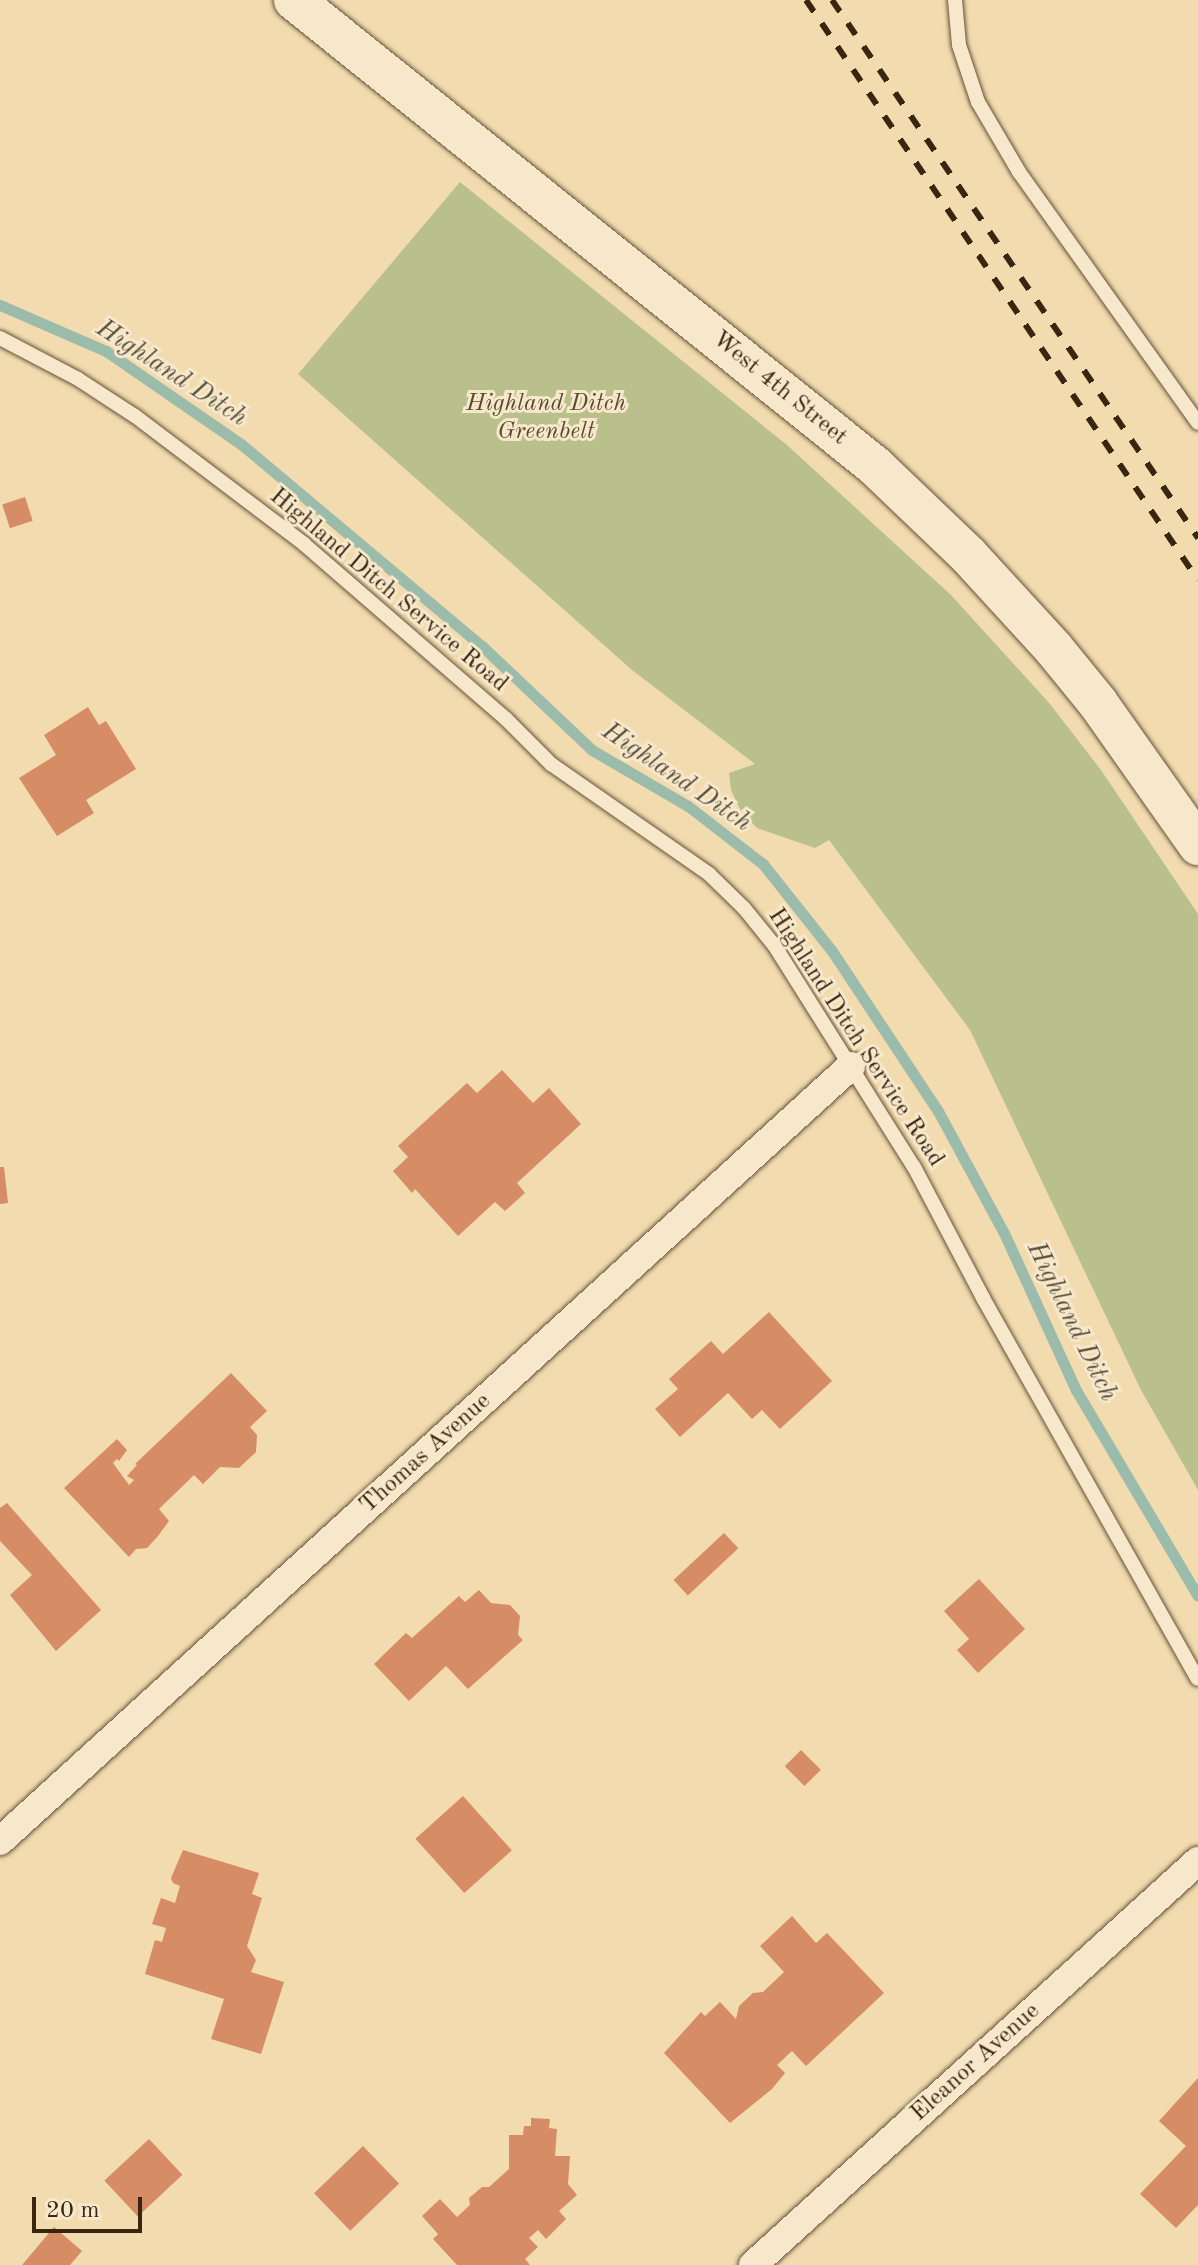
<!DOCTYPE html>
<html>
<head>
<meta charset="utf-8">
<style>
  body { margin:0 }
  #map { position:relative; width:1198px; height:2265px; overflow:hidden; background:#f2dbaf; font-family:"Old Standard TT",serif }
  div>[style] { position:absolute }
  .green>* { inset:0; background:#bac08b }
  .stream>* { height:11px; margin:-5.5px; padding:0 5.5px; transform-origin:5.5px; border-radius:5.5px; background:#9bbbab }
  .building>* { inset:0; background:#d68d65; transform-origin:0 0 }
  .roads { filter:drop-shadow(0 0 2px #665338) drop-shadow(0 0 2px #665338) }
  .service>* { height:14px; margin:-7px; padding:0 7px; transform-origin:7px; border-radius:7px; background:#f7e8cb }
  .minor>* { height:28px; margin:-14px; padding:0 14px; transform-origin:14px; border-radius:14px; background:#f7e8cb }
  .secondary>* { height:40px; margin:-20px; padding:0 20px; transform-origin:20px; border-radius:20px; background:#f7e8cb }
  .rail>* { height:6px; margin-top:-3px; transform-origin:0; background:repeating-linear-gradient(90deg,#382611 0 14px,transparent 0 28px) }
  span { translate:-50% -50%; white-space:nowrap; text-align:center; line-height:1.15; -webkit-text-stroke:6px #f7e8cb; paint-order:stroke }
  .street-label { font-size:24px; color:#382611 }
  .park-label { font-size:24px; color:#584c30; font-style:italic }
  .water-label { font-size:26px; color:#514b38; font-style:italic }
  .scale { position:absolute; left:32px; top:2197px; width:110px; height:36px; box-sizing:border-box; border:4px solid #382611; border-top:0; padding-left:10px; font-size:24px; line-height:28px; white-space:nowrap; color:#382611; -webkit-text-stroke:6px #f7e8cb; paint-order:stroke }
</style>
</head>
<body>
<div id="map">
  <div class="green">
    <div style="clip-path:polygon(460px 182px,787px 445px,951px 595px,1050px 704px,1101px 770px,1198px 914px,1198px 1490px,1141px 1390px,970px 1030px,829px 840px,815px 848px,757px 828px,741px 811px,731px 790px,729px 773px,755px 764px,632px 670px,298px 374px)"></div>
  </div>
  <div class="stream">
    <div style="left:0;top:305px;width:116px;rotate:23.5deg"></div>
    <div style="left:106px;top:351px;width:164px;rotate:34.6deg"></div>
    <div style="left:241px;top:444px;width:316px;rotate:40deg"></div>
    <div style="left:483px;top:647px;width:150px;rotate:43.4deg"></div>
    <div style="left:592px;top:750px;width:111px;rotate:30.3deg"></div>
    <div style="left:688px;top:806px;width:95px;rotate:37.7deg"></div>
    <div style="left:763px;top:864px;width:111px;rotate:51.6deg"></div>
    <div style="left:832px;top:951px;width:192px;rotate:56.5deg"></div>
    <div style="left:938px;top:1111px;width:139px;rotate:61.6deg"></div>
    <div style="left:1004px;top:1233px;width:173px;rotate:65.4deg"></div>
    <div style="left:1076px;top:1390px;width:239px;rotate:59.4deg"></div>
  </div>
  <div class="building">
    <div style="left:25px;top:497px;width:25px;height:24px;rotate:72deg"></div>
    <div style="clip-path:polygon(88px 707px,99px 725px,106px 721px,136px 769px,86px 800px,94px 813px,57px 836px,19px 778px,56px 755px,44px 735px)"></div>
    <div style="clip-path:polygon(502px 1070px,533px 1103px,549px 1088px,581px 1124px,517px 1183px,525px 1193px,505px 1211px,495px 1202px,458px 1236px,415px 1189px,412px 1193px,393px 1171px,408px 1157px,398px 1146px,467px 1083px,477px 1093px)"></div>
    <div style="clip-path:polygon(0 1167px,4px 1167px,8px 1203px,0 1204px)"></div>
    <div style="clip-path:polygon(769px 1312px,832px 1381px,780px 1429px,762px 1410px,752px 1419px,728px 1393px,680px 1437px,655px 1409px,678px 1389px,669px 1379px,711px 1341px,723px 1354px)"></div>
    <div style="clip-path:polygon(231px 1373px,267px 1411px,250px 1427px,257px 1435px,256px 1452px,239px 1468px,220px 1467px,203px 1484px,194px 1475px,159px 1509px,169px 1521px,158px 1536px,147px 1548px,136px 1549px,129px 1557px,64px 1488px,117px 1439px,127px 1450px,119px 1461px,117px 1459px,113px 1463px,129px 1485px,134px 1480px,127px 1476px,137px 1465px,135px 1464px)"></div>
    <div style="clip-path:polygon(7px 1503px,101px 1610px,56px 1651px,10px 1595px,32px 1575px,0 1541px,0 1508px)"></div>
    <div style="left:724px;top:1533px;width:21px;height:69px;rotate:47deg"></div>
    <div style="clip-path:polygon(979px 1579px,1025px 1629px,978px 1673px,957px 1650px,969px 1639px,944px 1611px)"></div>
    <div style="clip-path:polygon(479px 1590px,491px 1603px,510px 1605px,520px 1616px,518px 1635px,523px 1640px,468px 1689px,446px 1666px,409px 1701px,374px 1664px,406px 1633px,412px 1638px,459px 1596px,465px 1602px)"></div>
    <div style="left:801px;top:1750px;width:28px;height:23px;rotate:45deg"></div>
    <div style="left:463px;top:1796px;width:73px;height:64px;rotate:48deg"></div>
    <div style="clip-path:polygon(183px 1850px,259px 1873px,252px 1894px,262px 1898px,247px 1946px,256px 1960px,251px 1972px,284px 1982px,261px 2054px,211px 2039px,224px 1999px,145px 1974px,155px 1940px,162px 1942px,166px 1928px,152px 1924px,161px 1898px,175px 1903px,180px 1886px,173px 1883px,171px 1878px)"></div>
    <div style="clip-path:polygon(792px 1916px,816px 1943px,827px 1933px,884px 1993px,806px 2066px,792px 2051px,777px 2065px,785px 2073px,772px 2089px,730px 2123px,664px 2053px,701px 2012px,705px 2016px,720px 2002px,736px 2019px,739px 2006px,753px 1993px,763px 1992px,784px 1972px,760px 1946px)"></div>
    <div style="clip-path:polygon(1198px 2078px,1198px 2205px,1176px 2228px,1140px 2194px,1186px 2146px,1159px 2121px)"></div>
    <div style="clip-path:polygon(531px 2118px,550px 2119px,549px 2128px,557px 2129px,555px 2156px,570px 2156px,568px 2184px,577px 2195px,559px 2211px,566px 2219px,546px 2239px,538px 2230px,529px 2238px,538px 2247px,525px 2259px,530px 2265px,457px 2265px,433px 2239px,438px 2234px,422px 2216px,440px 2199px,457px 2217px,470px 2205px,469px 2198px,482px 2187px,489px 2187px,509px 2169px,509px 2135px,523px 2135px,524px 2126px,531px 2126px)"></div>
    <div style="left:149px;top:2139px;width:49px;height:61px;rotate:47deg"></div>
    <div style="left:363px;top:2146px;width:52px;height:68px;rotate:46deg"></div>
    <div style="clip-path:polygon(54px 2227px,82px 2251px,70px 2265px,22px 2265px)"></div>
  </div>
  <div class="roads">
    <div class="service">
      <div style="left:955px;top:0;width:45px;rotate:84.9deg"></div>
      <div style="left:959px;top:45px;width:60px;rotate:71.6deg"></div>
      <div style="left:978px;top:102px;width:81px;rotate:59.6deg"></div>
      <div style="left:1019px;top:172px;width:308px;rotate:54.5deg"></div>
      <div style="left:0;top:338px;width:88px;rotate:27.7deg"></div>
      <div style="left:78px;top:379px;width:68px;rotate:33deg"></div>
      <div style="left:135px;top:416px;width:212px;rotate:37.1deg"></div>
      <div style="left:304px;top:544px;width:267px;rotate:40.9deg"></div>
      <div style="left:506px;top:719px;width:64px;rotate:45deg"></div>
      <div style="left:551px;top:764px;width:193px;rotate:34.8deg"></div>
      <div style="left:709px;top:874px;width:49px;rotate:44.2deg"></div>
      <div style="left:744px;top:908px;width:48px;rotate:51deg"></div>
      <div style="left:774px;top:945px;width:262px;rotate:57.8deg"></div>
      <div style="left:914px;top:1167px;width:148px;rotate:62.2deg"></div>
      <div style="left:983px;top:1298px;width:437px;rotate:60.6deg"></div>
    </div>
    <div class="minor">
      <div style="left:0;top:1841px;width:1151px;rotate:-42.32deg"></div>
      <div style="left:753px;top:2265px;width:601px;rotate:-42.24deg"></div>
    </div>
    <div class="secondary">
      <div style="left:294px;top:0;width:745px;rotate:38.73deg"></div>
      <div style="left:875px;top:466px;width:129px;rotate:43.7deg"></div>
      <div style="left:968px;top:555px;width:127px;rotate:47.5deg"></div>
      <div style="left:1054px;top:649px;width:70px;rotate:50.8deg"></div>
      <div style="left:1098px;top:703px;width:174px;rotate:54.8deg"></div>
    </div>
  </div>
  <div class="rail">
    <div style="left:806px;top:0;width:700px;rotate:55.95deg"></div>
    <div style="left:832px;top:0;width:651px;rotate:55.77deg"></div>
  </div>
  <div class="street-label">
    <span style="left:779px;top:389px;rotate:39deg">West 4th Street</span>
    <span style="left:388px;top:591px;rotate:40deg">Highland Ditch Service Road</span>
    <span style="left:855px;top:1038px;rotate:57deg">Highland Ditch Service Road</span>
    <span style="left:426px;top:1454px;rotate:-42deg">Thomas Avenue</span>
    <span style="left:976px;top:2063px;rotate:-42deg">Eleanor Avenue</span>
  </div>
  <div class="park-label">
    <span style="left:546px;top:419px">Highland Ditch<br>Greenbelt</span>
  </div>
  <div class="water-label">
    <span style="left:171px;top:374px;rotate:33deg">Highland Ditch</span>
    <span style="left:676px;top:778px;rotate:34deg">Highland Ditch</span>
    <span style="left:1071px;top:1322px;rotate:64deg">Highland Ditch</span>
  </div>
  <div class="scale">20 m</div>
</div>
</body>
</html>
